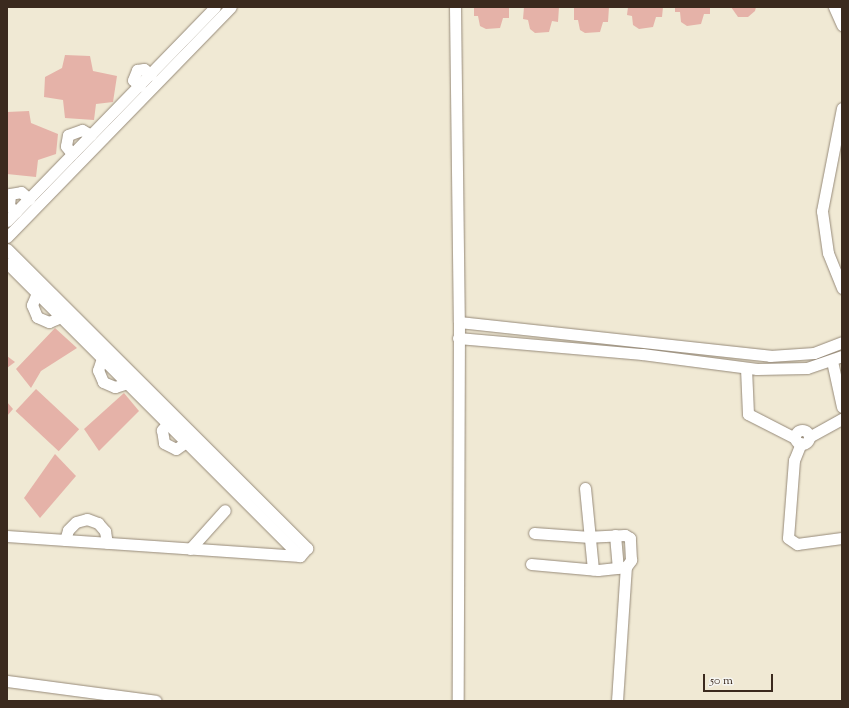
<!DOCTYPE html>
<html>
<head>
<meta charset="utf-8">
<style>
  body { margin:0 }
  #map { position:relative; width:849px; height:708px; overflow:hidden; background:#f0e9d4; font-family:"Sorts Mill Goudy",serif }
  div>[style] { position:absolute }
  .building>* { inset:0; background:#e5b2a8; transform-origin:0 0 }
  .roads { filter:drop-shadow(0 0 1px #968a79) drop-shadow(0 0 1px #968a79) }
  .minor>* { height:11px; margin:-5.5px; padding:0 5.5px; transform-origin:5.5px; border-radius:5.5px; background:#fff }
  .minor>.ring { margin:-5.5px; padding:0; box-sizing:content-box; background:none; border:11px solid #fff; border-radius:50% }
  span { translate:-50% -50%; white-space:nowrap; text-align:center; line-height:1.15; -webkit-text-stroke:3px #f6f6f2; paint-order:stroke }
  .frame { position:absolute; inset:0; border:8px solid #3b2a1e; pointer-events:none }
  .scale { position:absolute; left:703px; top:674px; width:70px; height:18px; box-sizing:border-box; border:2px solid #3b2a1e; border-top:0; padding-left:5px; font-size:12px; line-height:14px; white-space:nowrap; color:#3b2a1e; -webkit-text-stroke:3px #f6f6f2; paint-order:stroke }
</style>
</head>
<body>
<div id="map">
  <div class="building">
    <div style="clip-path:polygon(474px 7px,509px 7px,509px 18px,503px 18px,500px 28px,486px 29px,480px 26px,478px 16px,474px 16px)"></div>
    <div style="clip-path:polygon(524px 7px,559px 7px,558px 22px,552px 21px,549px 32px,535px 33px,530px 29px,528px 20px,523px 19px)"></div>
    <div style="clip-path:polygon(574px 7px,609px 7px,608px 22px,603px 22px,600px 32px,585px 33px,580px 30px,578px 20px,574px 20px)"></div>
    <div style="clip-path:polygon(628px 7px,663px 7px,662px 17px,656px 17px,653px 27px,639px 29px,633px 25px,632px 16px,627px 15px)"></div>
    <div style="clip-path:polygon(675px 7px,710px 7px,710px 14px,704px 14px,701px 24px,687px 26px,681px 22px,680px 12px,675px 12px)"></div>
    <div style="clip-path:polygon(731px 7px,756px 7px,755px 11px,748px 17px,738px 17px)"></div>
    <div style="clip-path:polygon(65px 55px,90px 56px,93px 71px,117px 76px,113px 102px,96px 104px,94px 120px,65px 118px,63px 100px,44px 97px,45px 77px,62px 68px)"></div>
    <div style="clip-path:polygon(29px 111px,31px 123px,58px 134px,56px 154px,38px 160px,36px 177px,7px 174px,7px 112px)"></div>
    <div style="clip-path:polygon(55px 328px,77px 348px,41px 371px,31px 388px,16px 369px)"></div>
    <div style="clip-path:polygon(7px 356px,15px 362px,7px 368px)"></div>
    <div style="left:36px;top:389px;width:59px;height:30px;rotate:43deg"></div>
    <div style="clip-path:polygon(124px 393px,139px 411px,99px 451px,84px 429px)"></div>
    <div style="clip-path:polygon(7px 402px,13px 409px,7px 416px)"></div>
    <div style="clip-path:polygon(55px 454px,76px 476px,40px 518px,24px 498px)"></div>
  </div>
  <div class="roads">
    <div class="minor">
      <div style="left:455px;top:7px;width:315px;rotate:89.3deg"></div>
      <div style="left:459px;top:322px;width:379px;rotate:90.2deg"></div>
      <div style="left:834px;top:7px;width:20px;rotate:66deg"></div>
      <div style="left:140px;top:86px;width:9px;rotate:-139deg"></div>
      <div style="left:133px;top:80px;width:11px;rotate:-68deg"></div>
      <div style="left:137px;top:70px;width:7px;rotate:-8deg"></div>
      <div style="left:144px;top:69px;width:9px;rotate:41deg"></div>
      <div style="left:842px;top:108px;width:105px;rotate:101deg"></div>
      <div style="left:822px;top:211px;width:42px;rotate:81.9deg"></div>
      <div style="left:828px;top:253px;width:38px;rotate:68deg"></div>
      <div style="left:72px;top:154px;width:10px;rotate:-127deg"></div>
      <div style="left:66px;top:146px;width:11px;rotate:-80deg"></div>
      <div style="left:68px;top:135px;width:15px;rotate:-20deg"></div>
      <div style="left:82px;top:130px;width:10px;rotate:29deg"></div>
      <div style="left:16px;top:212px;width:9px;rotate:-139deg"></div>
      <div style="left:9px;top:206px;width:12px;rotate:-85deg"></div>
      <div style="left:10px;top:194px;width:11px;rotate:-10deg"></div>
      <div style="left:21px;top:192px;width:11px;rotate:41deg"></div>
      <div style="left:7px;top:221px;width:298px;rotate:-45.8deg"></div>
      <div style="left:7px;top:237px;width:321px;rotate:-45.8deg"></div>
      <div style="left:7px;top:249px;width:424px;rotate:44.9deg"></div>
      <div style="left:307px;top:548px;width:11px;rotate:131deg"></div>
      <div style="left:300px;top:556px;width:294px;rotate:-176.1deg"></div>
      <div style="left:7px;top:263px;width:414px;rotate:45deg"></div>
      <div style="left:37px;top:293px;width:13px;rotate:113deg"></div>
      <div style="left:32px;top:305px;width:13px;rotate:67deg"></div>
      <div style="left:37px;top:317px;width:13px;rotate:23deg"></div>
      <div style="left:49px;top:322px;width:13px;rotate:-23deg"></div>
      <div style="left:459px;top:322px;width:313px;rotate:6.2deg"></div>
      <div style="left:770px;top:356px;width:44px;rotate:-3.9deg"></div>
      <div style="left:814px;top:353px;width:30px;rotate:-21deg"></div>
      <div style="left:458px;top:338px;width:185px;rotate:5deg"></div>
      <div style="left:642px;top:354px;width:116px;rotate:7.4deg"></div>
      <div style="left:757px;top:369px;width:50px;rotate:-1.1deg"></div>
      <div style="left:807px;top:368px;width:37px;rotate:-19deg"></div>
      <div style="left:102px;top:358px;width:13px;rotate:108deg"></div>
      <div style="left:98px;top:370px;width:13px;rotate:67deg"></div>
      <div style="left:103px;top:382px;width:13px;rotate:23deg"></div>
      <div style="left:115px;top:387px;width:13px;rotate:-18deg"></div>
      <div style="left:832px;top:361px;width:47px;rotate:77.7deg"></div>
      <div style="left:746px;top:368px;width:46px;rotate:87.5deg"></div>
      <div style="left:748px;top:414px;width:53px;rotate:27.1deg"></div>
      <div style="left:172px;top:418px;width:16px;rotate:130deg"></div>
      <div style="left:162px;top:430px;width:13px;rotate:81deg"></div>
      <div style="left:164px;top:443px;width:13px;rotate:27deg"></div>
      <div style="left:176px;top:449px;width:19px;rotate:-35deg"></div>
      <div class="ring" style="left:795px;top:430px;width:3px;height:3px"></div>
      <div style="left:809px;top:437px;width:38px;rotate:-29deg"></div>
      <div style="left:801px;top:443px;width:18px;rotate:112deg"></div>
      <div style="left:794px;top:460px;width:78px;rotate:94.4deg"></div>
      <div style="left:788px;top:538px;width:11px;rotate:34deg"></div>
      <div style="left:797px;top:544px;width:45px;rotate:-7.6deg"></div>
      <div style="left:585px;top:488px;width:82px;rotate:84.4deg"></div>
      <div style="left:615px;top:535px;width:33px;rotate:85deg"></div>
      <div style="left:65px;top:540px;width:10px;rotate:-73deg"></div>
      <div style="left:68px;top:530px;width:11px;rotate:-45deg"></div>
      <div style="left:76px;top:522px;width:11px;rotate:-15deg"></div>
      <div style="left:87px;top:519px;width:12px;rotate:20deg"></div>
      <div style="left:98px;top:523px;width:11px;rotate:49deg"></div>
      <div style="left:105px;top:531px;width:12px;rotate:81deg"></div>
      <div style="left:190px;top:549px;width:52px;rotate:-48.1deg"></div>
      <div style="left:531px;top:564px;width:67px;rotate:5.1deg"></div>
      <div style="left:598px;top:570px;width:28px;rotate:-6deg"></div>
      <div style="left:626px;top:567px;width:9px;rotate:-54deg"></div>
      <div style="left:631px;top:560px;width:22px;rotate:-93deg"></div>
      <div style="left:630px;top:538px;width:6px;rotate:-149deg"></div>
      <div style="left:625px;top:535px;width:35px;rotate:177deg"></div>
      <div style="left:590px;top:537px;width:56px;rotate:-175.9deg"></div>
      <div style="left:7px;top:681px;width:150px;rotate:7.6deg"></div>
      <div style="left:617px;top:701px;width:134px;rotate:-86.2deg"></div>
    </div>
  </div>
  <div class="frame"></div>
  <div class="scale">50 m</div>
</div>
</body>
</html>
